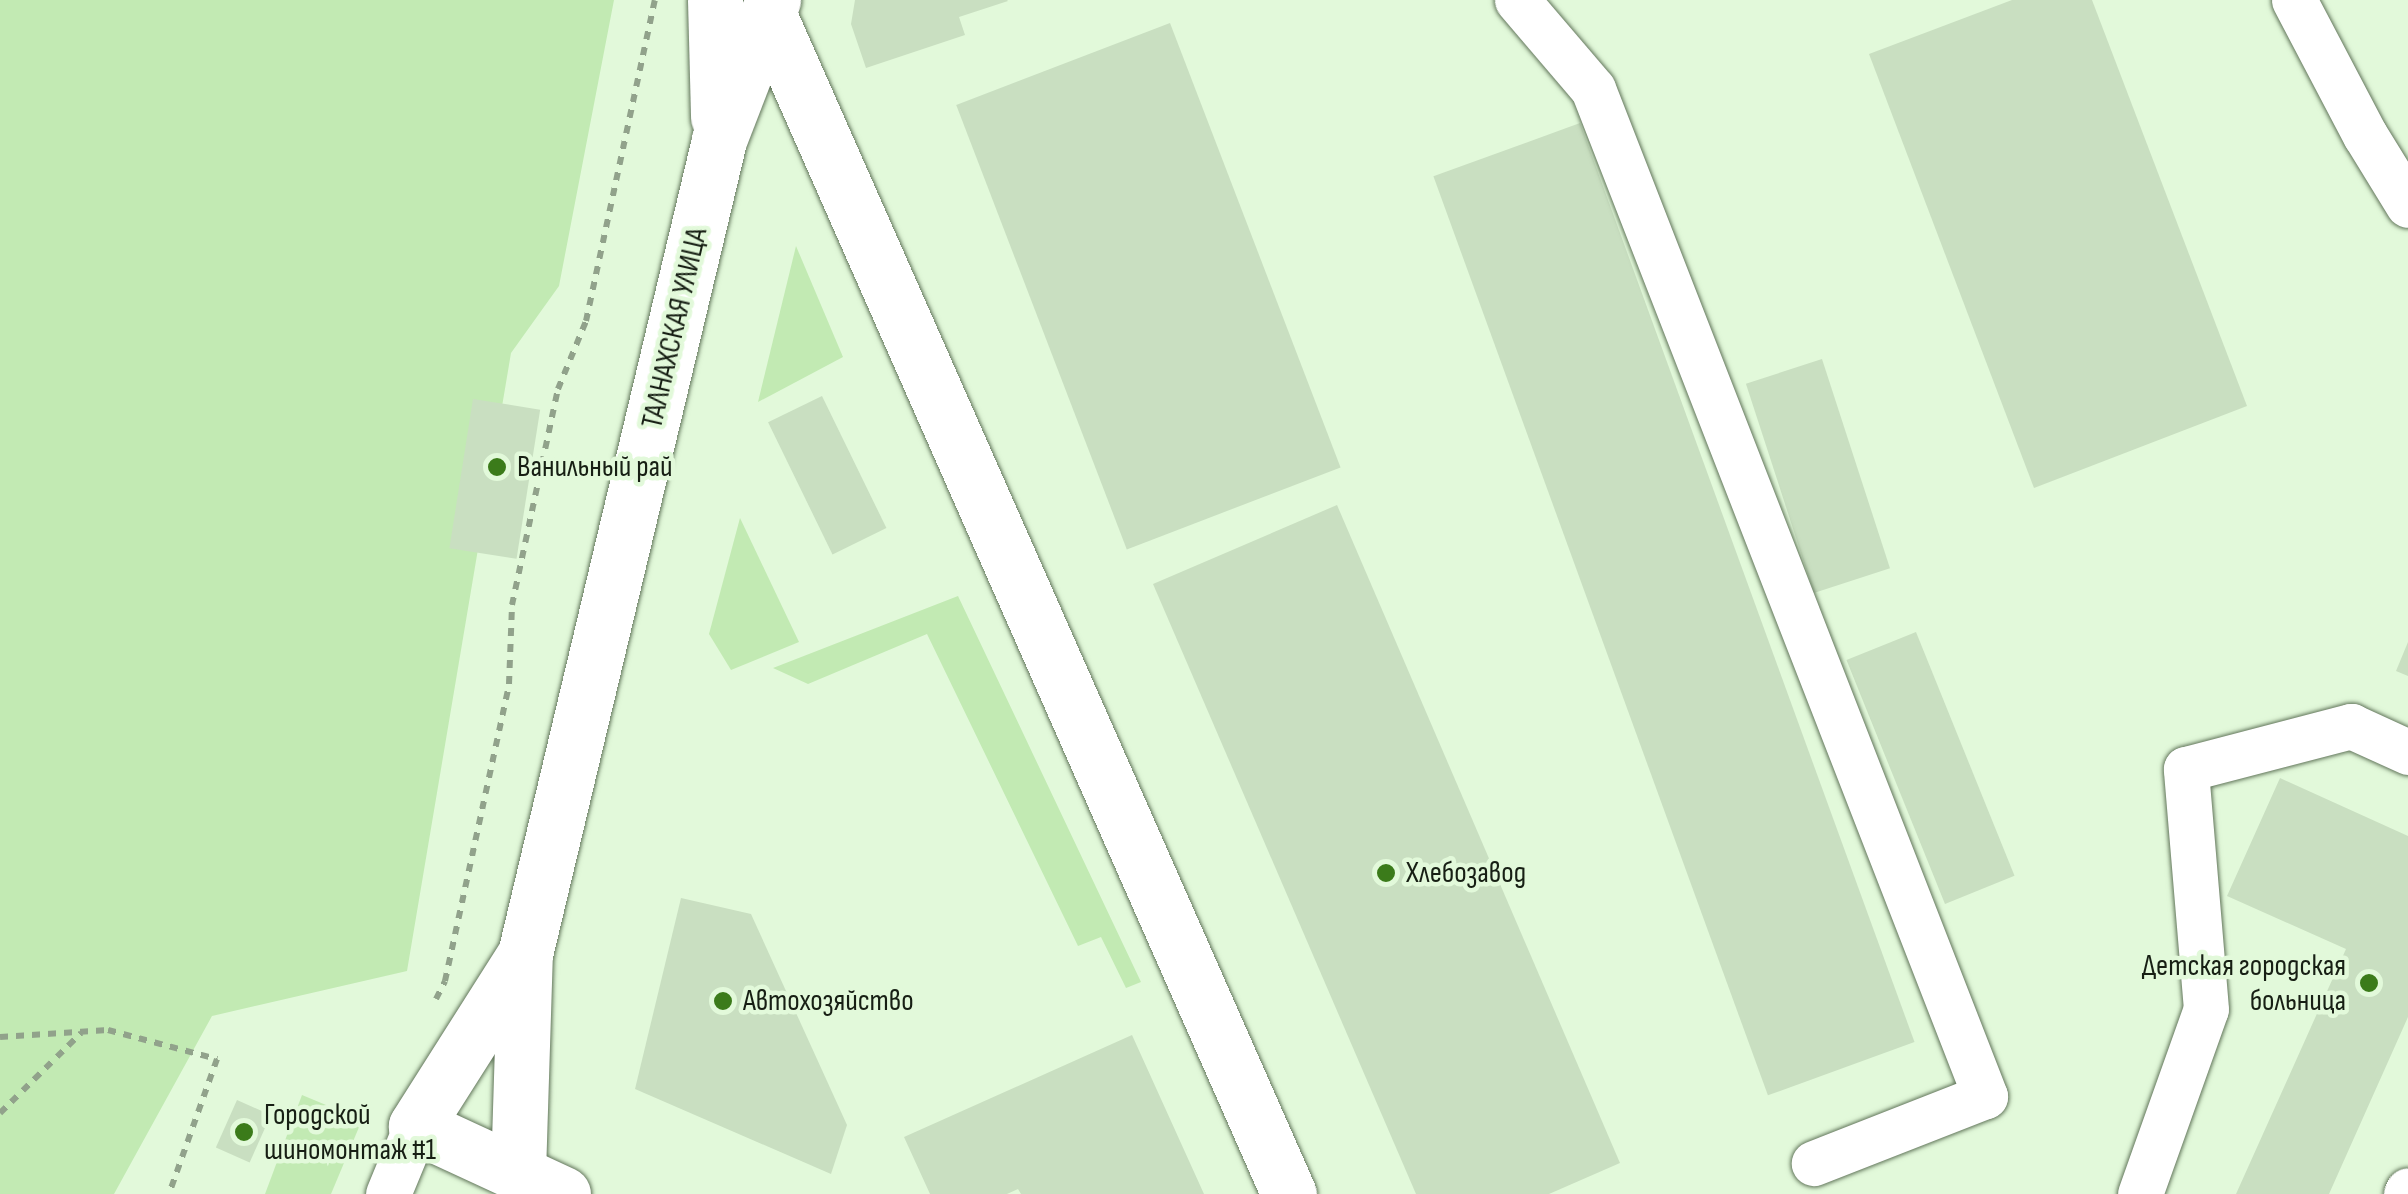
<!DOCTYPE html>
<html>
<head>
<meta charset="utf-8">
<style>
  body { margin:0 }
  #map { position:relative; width:2408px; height:1194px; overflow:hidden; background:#e2f9da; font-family:"Sofia Sans Condensed",sans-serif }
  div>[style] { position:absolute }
  .green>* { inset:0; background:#c2eab3 }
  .building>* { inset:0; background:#c9dfc1; transform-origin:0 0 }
  .path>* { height:6px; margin-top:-3px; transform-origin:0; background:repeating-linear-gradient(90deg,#91a28b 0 8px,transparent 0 16px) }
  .roads { filter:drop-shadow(0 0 2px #62765b) drop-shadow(0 0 2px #62765b) }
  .minor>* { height:45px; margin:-22.5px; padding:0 22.5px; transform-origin:22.5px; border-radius:22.5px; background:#fff }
  .major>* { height:55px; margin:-27.5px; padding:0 27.5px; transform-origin:27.5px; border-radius:27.5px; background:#fff }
  .dots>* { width:28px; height:28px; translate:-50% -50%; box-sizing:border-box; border:5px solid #e2f9da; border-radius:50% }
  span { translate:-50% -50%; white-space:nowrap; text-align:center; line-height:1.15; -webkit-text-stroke:9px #e2f9da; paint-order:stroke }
  .street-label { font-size:30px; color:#171f14 }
  .poi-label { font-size:30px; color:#171f14 }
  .left { translate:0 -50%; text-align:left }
  .right { translate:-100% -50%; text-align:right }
</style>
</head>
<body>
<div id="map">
  <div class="green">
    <div style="clip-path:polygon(0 0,614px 0,559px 286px,511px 353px,407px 971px,212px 1016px,114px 1194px,0 1194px)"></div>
    <div style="clip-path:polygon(796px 246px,843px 357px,758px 402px)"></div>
    <div style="clip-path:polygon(740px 518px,799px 642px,731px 670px,709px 634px)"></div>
    <div style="clip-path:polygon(958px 596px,1141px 982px,1126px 988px,1101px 937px,1078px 946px,927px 634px,808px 684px,773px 668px)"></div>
    <div style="clip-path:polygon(302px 1095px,362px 1120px,331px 1194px,265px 1194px)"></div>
  </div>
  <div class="building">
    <div style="clip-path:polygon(855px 0,1007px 0,1008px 1px,959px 17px,965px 35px,866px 68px,851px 24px)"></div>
    <div style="clip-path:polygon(2012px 0,2092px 0,2247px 406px,2034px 488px,1869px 54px)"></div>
    <div style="left:1170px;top:23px;width:476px;height:229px;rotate:69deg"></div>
    <div style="left:1580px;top:123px;width:978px;height:156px;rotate:70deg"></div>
    <div style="left:1822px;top:359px;width:220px;height:80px;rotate:72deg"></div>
    <div style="left:822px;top:396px;width:147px;height:60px;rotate:64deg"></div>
    <div style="left:473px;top:399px;width:68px;height:151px;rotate:9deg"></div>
    <div style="clip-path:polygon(1337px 505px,1620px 1163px,1549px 1194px,1416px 1194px,1153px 584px)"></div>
    <div style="left:1916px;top:632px;width:263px;height:75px;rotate:68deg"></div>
    <div style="clip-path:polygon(2408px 642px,2408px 676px,2396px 671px)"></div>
    <div style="clip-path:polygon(2280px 778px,2408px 836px,2408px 1017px,2329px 1194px,2236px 1194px,2346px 949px,2227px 896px)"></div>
    <div style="clip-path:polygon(681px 898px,751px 914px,847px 1125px,831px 1174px,635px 1089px)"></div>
    <div style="clip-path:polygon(1132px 1035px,1204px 1194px,1021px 1194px,1018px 1189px,1007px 1194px,930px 1194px,904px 1137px)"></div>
    <div style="left:237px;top:1100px;width:37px;height:52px;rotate:24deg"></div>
  </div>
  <div class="path">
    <div style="left:436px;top:999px;width:20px;rotate:-63deg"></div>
    <div style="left:445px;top:981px;width:304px;rotate:-77.8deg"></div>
    <div style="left:509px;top:684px;width:79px;rotate:-87.8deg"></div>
    <div style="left:512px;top:605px;width:221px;rotate:-78deg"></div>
    <div style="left:558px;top:389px;width:74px;rotate:-67.6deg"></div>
    <div style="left:586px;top:321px;width:328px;rotate:-77.9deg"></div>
    <div style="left:0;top:1037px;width:108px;rotate:-3.7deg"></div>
    <div style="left:108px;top:1030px;width:113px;rotate:14.9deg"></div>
    <div style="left:217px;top:1059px;width:143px;rotate:109.6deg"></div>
    <div style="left:0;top:1113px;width:114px;rotate:-44.6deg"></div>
  </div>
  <div class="roads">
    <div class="minor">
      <div style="left:1517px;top:0;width:117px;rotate:49.5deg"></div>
      <div style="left:1593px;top:89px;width:1081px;rotate:68.73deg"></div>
      <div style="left:1985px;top:1096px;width:184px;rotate:158.6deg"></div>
      <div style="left:2294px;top:0;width:153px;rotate:62.3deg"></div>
      <div style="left:2365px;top:135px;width:82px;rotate:58.4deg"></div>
      <div style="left:388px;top:1194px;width:74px;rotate:-67.6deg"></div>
      <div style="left:2140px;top:1194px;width:196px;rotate:-70.4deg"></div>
      <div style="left:2206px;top:1009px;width:241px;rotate:-94.8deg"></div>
      <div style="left:2186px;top:769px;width:171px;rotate:-14.6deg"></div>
      <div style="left:2351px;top:726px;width:63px;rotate:24.5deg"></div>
      <div style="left:2406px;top:1194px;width:4px;rotate:-63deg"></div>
    </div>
    <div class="major">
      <div style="left:715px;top:0;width:117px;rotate:88.5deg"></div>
      <div style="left:768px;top:13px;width:1291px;rotate:66.2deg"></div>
      <div style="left:525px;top:954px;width:204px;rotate:122.4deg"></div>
      <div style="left:416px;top:1126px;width:162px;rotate:24.8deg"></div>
      <div style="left:518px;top:1173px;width:219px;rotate:-88.2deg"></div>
      <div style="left:525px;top:954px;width:837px;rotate:-76.59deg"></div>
      <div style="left:719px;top:140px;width:150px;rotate:-68.9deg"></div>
    </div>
  </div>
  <div class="dots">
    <div style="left:497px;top:467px;background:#3b7b1a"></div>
    <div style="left:1386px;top:873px;background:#3b7b1a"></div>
    <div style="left:2369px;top:983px;background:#3b7b1a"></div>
    <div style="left:723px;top:1001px;background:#3b7b1a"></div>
    <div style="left:244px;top:1132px;background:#3b7b1a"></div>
  </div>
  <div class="street-label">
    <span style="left:675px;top:328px;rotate:-77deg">ТАЛНАХСКАЯ УЛИЦА</span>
  </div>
  <div class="poi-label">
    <span class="left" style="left:517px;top:467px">Ванильный рай</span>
    <span class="left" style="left:1406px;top:873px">Хлебозавод</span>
    <span class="right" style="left:2346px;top:983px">Детская городская<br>больница</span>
    <span class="left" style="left:743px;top:1001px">Автохозяйство</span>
    <span class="left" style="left:264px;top:1132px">Городской<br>шиномонтаж #1</span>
  </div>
</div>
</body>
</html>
